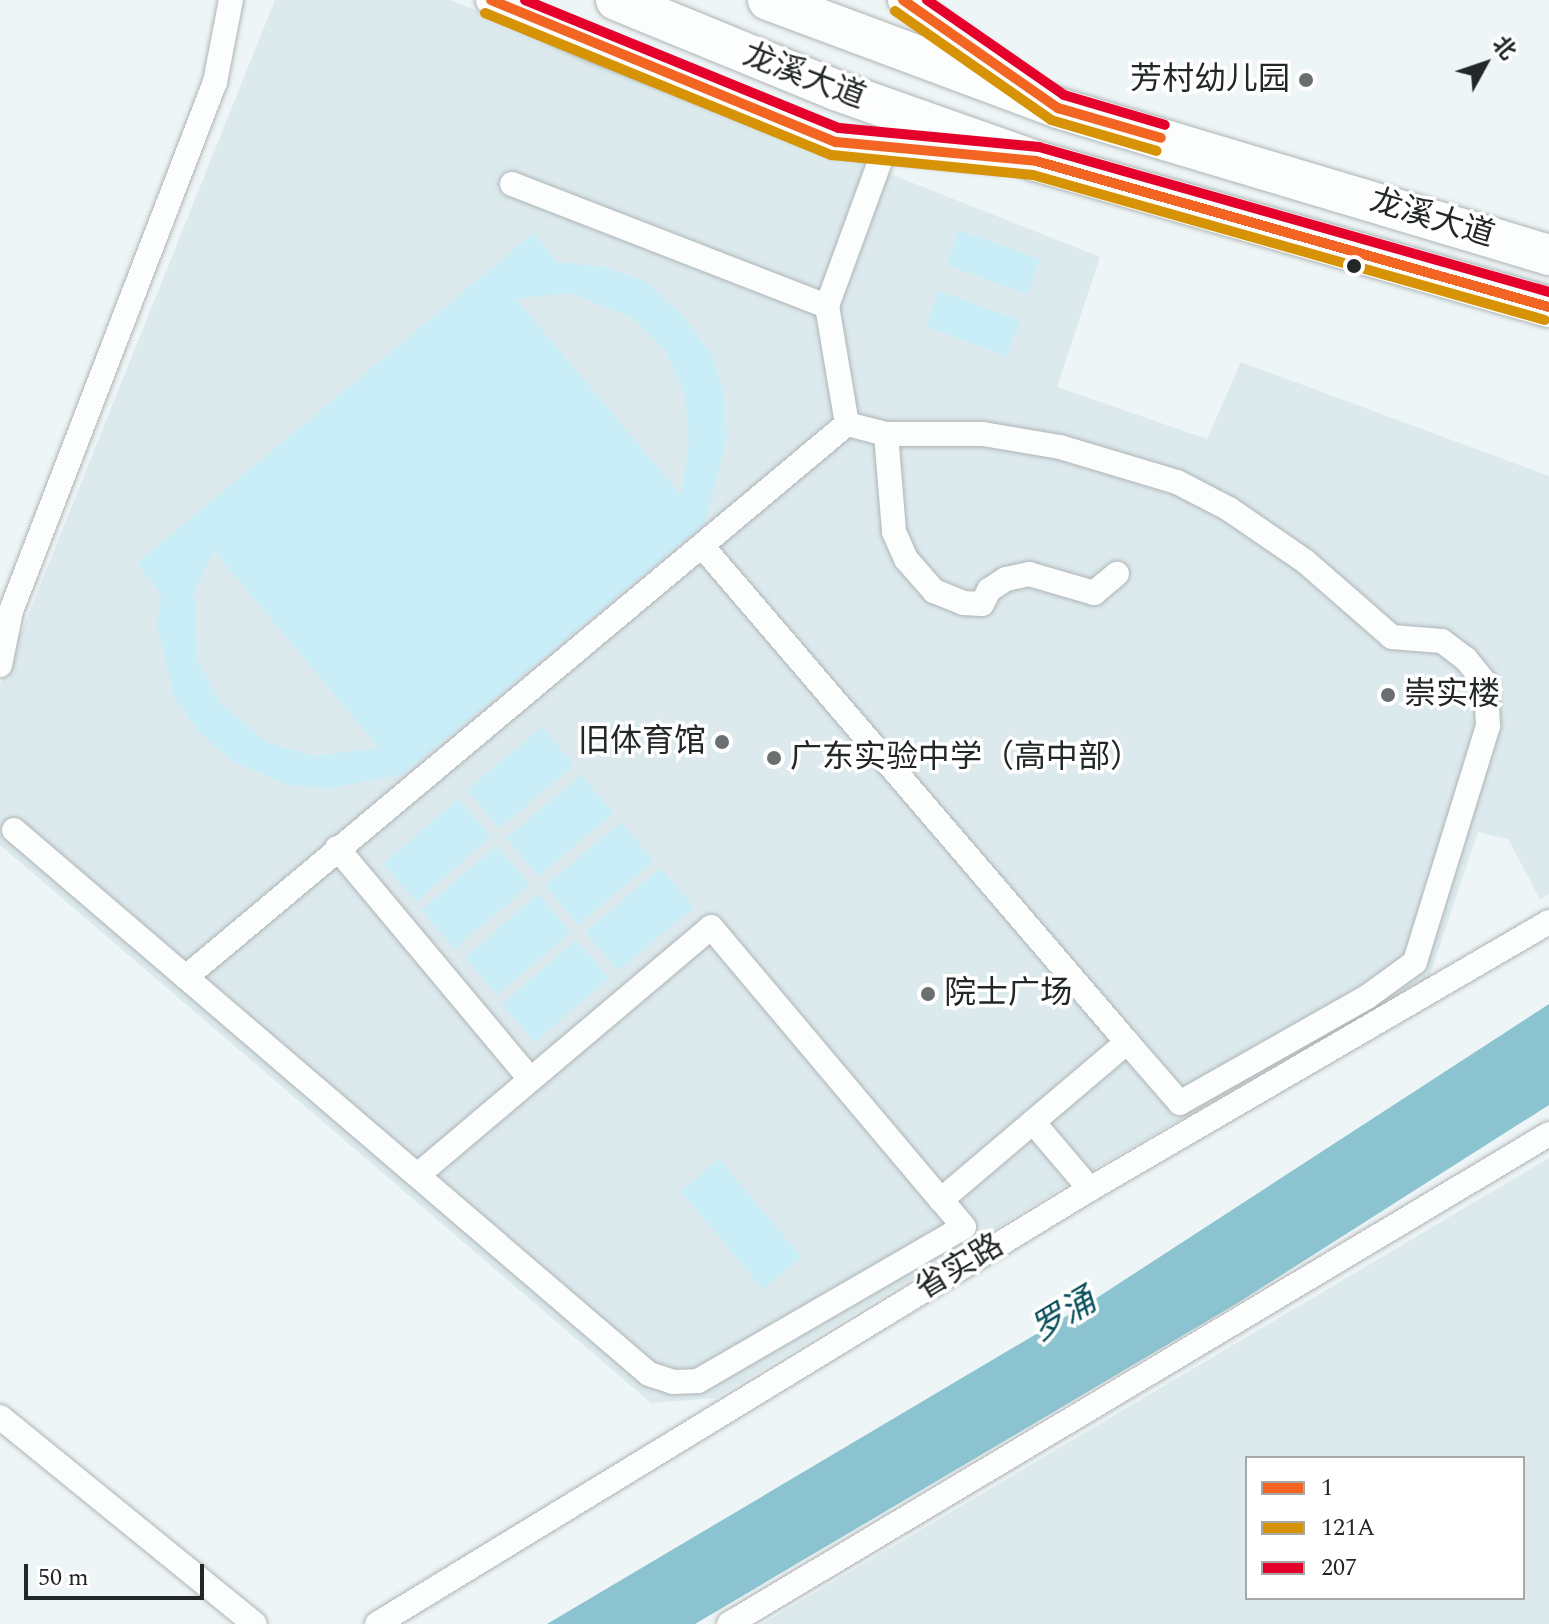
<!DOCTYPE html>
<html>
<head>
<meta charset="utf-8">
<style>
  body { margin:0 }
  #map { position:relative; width:1549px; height:1624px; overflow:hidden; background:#eef5f6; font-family:Spectral,"Noto Sans SC",serif }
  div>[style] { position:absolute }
  .built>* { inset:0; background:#dceaee }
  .green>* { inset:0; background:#c9eef7; transform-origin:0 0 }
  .water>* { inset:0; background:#8bc3d0 }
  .roads { filter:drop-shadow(0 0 2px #afb4b5) drop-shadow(0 0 2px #afb4b5) }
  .minor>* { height:24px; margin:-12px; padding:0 12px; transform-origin:12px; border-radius:12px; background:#fcfefe }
  .tertiary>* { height:30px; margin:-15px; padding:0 15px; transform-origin:15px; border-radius:15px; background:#fcfefe }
  .primary>* { height:40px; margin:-20px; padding:0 20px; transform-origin:20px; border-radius:20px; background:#fcfefe }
  .bus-1>* { height:10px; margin:-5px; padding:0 5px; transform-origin:5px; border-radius:5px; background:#f26522 }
  .bus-2>* { height:10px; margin:-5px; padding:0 5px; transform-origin:5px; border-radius:5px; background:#d79306 }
  .bus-3>* { height:10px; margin:-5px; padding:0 5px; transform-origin:5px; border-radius:5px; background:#e4002b }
  .dots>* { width:22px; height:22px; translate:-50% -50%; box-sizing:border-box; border:4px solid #fff; border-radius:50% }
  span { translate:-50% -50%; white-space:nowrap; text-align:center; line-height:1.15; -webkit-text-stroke:7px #fff; paint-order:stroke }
  .street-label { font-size:32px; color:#232728 }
  .poi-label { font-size:32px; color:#232728 }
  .right { translate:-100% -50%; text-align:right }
  .left { translate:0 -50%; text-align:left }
  .water-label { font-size:34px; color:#074e5b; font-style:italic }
  .legend { position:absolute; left:1245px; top:1456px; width:280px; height:144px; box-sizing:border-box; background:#fff; border:2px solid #a7a9a9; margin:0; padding:10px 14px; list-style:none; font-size:24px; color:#232728 }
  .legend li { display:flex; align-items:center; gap:16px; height:40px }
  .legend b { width:40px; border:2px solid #a7a9a9 }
  .north { position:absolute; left:1445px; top:24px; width:80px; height:80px; -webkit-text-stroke:6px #fff; paint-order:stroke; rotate:50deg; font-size:22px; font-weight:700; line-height:32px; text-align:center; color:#232728 }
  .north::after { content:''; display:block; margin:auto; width:28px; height:36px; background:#232728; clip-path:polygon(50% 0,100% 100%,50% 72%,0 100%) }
  .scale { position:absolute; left:24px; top:1564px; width:180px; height:36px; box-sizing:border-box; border:4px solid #232728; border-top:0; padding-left:10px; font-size:24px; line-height:28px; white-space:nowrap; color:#232728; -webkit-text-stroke:6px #fff; paint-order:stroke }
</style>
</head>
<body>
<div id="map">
  <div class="built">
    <div style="clip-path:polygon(275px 0,450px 0,1100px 257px,1057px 387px,1207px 439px,1241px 362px,1549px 476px,1549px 894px,1540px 899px,1508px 839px,1478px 832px,1429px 978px,1080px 1177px,716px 1398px,651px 1403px,0 845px,0 685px)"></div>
    <div style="clip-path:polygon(evenodd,1549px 1158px,1549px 1624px,762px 1624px,1549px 1158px,1523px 1458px,1523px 1598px,1247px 1598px,1247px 1458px,1523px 1458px)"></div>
  </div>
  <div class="green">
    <div style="left:959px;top:230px;width:86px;height:37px;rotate:20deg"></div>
    <div style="clip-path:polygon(evenodd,534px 233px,557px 262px,604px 267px,647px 282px,684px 317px,711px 354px,724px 393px,727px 437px,705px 523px,401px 775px,325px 789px,285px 784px,232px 761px,199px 732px,174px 697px,157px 626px,161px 594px,137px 563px,534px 233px,569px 293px,631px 317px,665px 351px,685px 395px,689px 442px,681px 495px,516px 299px,569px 293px,534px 233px,214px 551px,379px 748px,314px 756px,268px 743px,220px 703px,198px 661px,194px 591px,214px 551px)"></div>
    <div style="left:939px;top:291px;width:86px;height:38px;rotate:20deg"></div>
    <div style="left:542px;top:727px;width:50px;height:98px;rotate:50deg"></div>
    <div style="left:581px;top:775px;width:50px;height:98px;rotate:50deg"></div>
    <div style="left:458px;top:799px;width:50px;height:99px;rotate:49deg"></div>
    <div style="left:621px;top:822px;width:51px;height:99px;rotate:50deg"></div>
    <div style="left:497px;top:846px;width:51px;height:99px;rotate:50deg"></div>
    <div style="left:661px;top:868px;width:51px;height:99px;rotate:50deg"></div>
    <div style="left:538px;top:894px;width:50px;height:97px;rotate:49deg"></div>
    <div style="left:576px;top:940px;width:50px;height:98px;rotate:49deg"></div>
    <div style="left:719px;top:1159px;width:128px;height:50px;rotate:50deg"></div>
  </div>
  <div class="water">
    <div style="clip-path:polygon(1549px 1004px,1549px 1105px,1236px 1304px,695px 1624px,547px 1624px,1092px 1301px)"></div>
  </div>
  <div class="roads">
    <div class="minor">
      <div style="left:512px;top:184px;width:338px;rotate:21.2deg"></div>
      <div style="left:847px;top:424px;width:40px;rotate:14.4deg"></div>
      <div style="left:886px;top:434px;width:97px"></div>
      <div style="left:983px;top:434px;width:78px;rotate:9.6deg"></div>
      <div style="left:1060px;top:447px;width:122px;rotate:16.7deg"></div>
      <div style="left:1177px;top:482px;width:59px;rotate:27.4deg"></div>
      <div style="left:1229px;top:509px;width:93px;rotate:34.5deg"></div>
      <div style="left:1306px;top:562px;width:114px;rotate:41.1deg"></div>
      <div style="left:1392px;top:637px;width:50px;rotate:4.6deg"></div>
      <div style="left:1442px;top:641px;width:30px;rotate:37deg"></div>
      <div style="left:1466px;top:659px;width:32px;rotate:51deg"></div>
      <div style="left:1486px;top:684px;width:42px;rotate:87.3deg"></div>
      <div style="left:1488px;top:726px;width:247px;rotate:107.2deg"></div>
      <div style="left:1415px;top:962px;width:59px;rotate:143.9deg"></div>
      <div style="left:1367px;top:997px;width:215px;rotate:150.5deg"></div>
      <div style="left:1180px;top:1103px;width:81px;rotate:-131deg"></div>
      <div style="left:886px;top:434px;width:98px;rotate:85.3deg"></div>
      <div style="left:894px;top:532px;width:30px;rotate:66deg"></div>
      <div style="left:906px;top:559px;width:43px;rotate:48.8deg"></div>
      <div style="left:934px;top:591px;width:31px;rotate:22deg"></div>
      <div style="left:963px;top:603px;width:19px;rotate:3deg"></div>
      <div style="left:982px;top:604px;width:16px;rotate:-63deg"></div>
      <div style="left:989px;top:590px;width:20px;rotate:-33deg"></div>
      <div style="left:1006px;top:579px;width:24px;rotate:-12deg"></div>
      <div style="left:1029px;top:574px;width:68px;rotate:16.3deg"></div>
      <div style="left:1094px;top:593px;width:30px;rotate:-40deg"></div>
      <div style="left:0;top:665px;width:55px;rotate:-78.5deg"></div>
      <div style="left:11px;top:611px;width:567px;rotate:-68.91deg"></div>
      <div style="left:215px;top:82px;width:84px;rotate:-79deg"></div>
      <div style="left:14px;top:830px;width:836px;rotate:40.59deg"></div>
      <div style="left:649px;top:1374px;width:25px;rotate:18deg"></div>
      <div style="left:673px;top:1382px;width:25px;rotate:-2deg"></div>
      <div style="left:698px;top:1381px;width:307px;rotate:-30.1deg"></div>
      <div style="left:964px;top:1227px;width:35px;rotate:-130deg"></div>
      <div style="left:337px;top:848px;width:301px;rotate:50.1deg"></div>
      <div style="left:186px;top:977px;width:862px;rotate:-39.92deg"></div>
      <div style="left:847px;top:424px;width:120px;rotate:-99.6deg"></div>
      <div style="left:827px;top:306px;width:166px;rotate:-69.9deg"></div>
      <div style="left:1033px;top:1122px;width:88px;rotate:49.6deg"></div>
      <div style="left:419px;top:1174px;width:382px;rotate:-40.2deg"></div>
      <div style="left:711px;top:927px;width:357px;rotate:49.9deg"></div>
      <div style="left:941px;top:1200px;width:244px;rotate:-40.3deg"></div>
      <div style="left:1127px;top:1042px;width:653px;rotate:-130.59deg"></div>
      <div style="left:0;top:1417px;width:328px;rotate:39.1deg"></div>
      <div style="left:377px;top:1624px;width:835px;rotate:-31.39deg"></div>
      <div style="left:1090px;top:1189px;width:531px;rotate:-30.19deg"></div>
      <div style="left:729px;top:1624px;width:955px;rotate:-30.86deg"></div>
    </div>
    <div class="tertiary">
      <div style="left:491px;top:0;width:109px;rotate:24.4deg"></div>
      <div style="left:590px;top:45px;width:264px;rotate:21.5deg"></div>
      <div style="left:836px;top:142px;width:165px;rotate:5.9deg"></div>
      <div style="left:903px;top:0;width:155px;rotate:34.7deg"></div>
    </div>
    <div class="primary">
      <div style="left:616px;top:0;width:240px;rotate:22.3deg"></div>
      <div style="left:838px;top:91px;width:210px;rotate:19.5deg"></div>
      <div style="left:1036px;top:161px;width:533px;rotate:15.89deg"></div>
      <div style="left:768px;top:0;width:309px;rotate:20.4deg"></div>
      <div style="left:1058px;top:108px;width:513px;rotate:16.67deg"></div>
    </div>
  </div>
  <div class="bus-1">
    <div style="left:491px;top:0;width:373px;rotate:22.4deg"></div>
    <div style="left:836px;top:142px;width:201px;rotate:5.4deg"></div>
    <div style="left:1036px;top:161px;width:533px;rotate:15.89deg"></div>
    <div style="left:903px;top:0;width:189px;rotate:34.9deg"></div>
    <div style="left:1058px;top:108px;width:107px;rotate:16.2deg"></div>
  </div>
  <div class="bus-2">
    <div style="left:895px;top:11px;width:190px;rotate:34.9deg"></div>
    <div style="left:1051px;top:120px;width:110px;rotate:16.3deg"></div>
    <div style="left:485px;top:13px;width:375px;rotate:22.3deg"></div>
    <div style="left:832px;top:155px;width:202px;rotate:5.7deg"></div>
    <div style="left:1033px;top:175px;width:532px;rotate:15.81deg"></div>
  </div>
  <div class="bus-3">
    <div style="left:525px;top:0;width:339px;rotate:22.2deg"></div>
    <div style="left:839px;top:128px;width:201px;rotate:5.4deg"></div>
    <div style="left:1039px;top:147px;width:530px;rotate:15.87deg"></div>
    <div style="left:927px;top:0;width:167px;rotate:34.7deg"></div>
    <div style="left:1064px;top:95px;width:105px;rotate:16.5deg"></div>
  </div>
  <div class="dots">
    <div style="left:1306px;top:80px;background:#6a6f70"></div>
    <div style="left:1354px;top:266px;background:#232728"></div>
    <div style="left:1388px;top:695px;background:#6a6f70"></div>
    <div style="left:722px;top:742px;background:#6a6f70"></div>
    <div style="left:774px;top:758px;background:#6a6f70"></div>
    <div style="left:928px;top:994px;background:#6a6f70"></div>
  </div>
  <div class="street-label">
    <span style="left:804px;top:77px;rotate:21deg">龙溪大道</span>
    <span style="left:1432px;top:219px;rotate:17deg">龙溪大道</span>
    <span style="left:960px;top:1268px;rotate:-31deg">省实路</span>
  </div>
  <div class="poi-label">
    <span class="right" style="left:1290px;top:80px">芳村幼儿园</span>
    <span class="left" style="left:1404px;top:695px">崇实楼</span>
    <span class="right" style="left:706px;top:742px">旧体育馆</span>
    <span class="left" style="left:790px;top:758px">广东实验中学（高中部）</span>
    <span class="left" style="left:944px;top:994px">院士广场</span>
  </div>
  <div class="water-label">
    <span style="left:1064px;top:1316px;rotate:-31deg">罗涌</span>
  </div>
  <ul class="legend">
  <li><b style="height:10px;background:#f26522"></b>1</li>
  <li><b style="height:10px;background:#d79306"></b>121A</li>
  <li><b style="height:10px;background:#e4002b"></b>207</li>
  </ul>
  <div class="north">北</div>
  <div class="scale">50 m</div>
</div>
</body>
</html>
